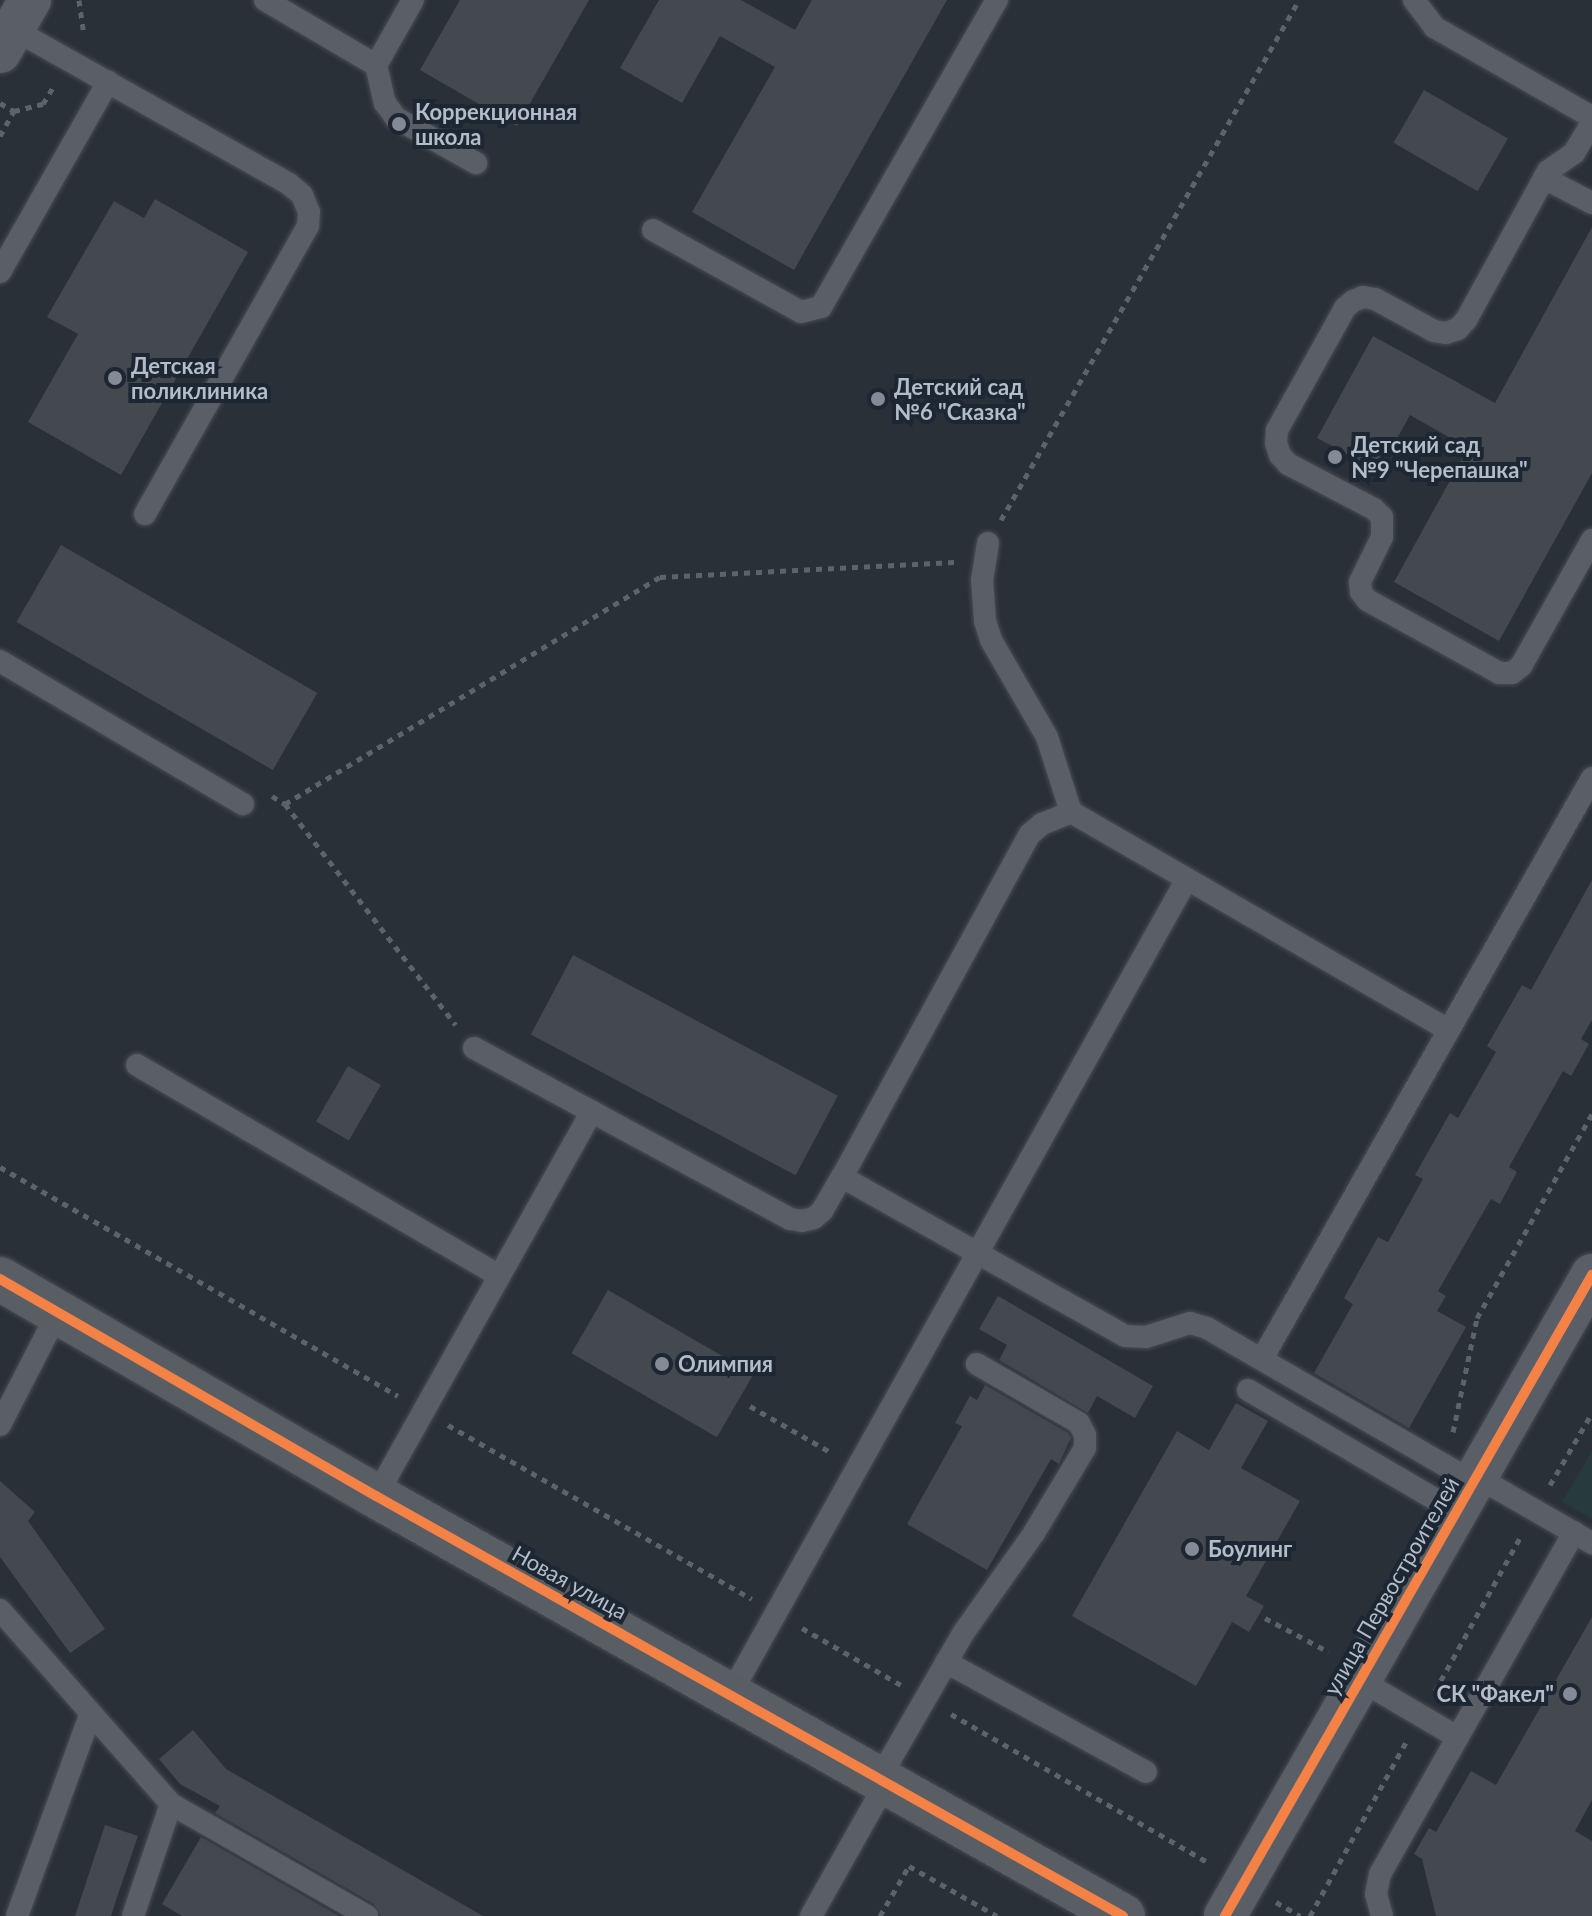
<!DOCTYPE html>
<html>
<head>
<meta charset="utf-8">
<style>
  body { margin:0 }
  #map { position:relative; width:1592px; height:1916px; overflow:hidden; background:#2a3038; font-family:Lato,sans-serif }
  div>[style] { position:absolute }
  .green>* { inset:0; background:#273a3e }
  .building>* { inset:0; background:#444950; transform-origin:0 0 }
  .path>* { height:5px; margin-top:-2.5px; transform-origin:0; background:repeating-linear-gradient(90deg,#5d636a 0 6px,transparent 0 12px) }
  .roads { filter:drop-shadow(0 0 2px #484c53) drop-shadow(0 0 2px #484c53) }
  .lane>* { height:22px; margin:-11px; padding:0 11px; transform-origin:11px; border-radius:11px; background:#5a5e66 }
  .street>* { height:42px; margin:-21px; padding:0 21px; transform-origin:21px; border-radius:21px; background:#5a5e66 }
  .secondary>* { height:44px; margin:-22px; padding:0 22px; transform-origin:22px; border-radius:22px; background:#595d64 }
  .cycleway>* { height:10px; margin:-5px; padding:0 5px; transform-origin:5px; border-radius:5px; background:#f48246 }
  .dots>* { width:22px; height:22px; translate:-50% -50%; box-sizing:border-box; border:4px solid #1d2633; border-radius:50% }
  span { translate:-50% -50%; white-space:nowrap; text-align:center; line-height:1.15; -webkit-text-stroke:8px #1d2633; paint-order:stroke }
  .poi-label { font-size:22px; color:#b4bcc9; font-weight:700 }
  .left { translate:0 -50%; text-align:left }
  .right { translate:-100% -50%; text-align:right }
  .street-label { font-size:22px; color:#b4bcc9 }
</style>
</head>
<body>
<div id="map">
  <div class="green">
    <div style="clip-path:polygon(1592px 1451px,1592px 1519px,1562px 1502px)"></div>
  </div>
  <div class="building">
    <div style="clip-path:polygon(460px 0,589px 0,517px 126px,420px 70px)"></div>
    <div style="clip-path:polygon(659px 0,741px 0,795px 30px,812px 0,947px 0,794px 270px,692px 212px,775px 67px,720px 36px,682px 103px,620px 68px)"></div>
    <div style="left:1424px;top:90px;width:97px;height:61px;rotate:30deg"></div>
    <div style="clip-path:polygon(155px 199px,248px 252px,121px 475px,28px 422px,78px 334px,47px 317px,114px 201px,144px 218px)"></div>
    <div style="clip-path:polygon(1592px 227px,1592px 473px,1499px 641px,1394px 582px,1468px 448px,1410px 415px,1379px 471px,1317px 438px,1373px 336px,1495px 403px)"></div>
    <div style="left:61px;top:545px;width:296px;height:89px;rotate:30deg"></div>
    <div style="clip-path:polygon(1592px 880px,1592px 1020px,1581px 1039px,1589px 1044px,1571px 1076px,1563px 1071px,1509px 1167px,1517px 1172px,1500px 1204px,1491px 1199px,1438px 1291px,1446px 1296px,1437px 1311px,1466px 1327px,1409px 1428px,1314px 1373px,1353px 1304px,1344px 1298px,1378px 1237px,1388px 1242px,1423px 1179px,1415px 1175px,1450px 1113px,1458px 1118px,1496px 1052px,1487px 1046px,1522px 985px,1531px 990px)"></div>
    <div style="left:573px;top:955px;width:300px;height:90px;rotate:28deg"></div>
    <div style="left:348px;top:1066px;width:38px;height:64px;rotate:30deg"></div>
    <div style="left:608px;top:1290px;width:168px;height:73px;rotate:30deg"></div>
    <div style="clip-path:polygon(998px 1296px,1153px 1386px,1135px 1418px,1097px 1396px,1088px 1413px,999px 1360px,1007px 1345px,979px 1329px)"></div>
    <div style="clip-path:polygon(985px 1385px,1068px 1433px,1071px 1438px,1059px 1464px,1051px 1459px,987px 1570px,907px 1524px,962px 1426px,955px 1423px,970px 1396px,977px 1400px)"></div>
    <div style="clip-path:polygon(1236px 1403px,1268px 1421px,1241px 1468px,1300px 1501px,1246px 1596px,1264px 1606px,1249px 1632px,1232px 1622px,1196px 1686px,1072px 1616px,1177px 1431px,1209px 1450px)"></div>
    <div style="clip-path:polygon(0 1481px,35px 1512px,28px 1521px,105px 1629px,70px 1653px,0 1557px)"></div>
    <div style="clip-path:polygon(1592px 1617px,1592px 1800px,1575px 1831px,1592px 1841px,1592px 1916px,1436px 1916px,1422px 1859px,1414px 1854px,1429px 1828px,1436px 1832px,1471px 1771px,1496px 1785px)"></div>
    <div style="clip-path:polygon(193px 1730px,226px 1769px,483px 1916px,381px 1916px,374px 1904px,215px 1813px,220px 1806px,180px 1784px,159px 1759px)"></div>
    <div style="clip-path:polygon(105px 1825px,138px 1836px,115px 1903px,111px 1916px,75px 1916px)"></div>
    <div style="clip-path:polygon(201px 1837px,339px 1916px,182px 1916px,162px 1904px)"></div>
  </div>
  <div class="path">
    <div style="left:79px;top:0;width:35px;rotate:82deg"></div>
    <div style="left:0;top:103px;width:16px;rotate:30deg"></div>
    <div style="left:0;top:136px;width:29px;rotate:-61deg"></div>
    <div style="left:14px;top:111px;width:30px;rotate:-14deg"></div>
    <div style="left:43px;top:104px;width:23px;rotate:-59deg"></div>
    <div style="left:1001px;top:520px;width:599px;rotate:-60.18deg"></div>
    <div style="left:272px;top:796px;width:15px;rotate:32deg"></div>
    <div style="left:285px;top:804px;width:279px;rotate:52.3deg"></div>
    <div style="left:285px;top:804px;width:438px;rotate:-31.2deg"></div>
    <div style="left:660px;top:577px;width:295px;rotate:-2.9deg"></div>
    <div style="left:0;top:1167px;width:459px;rotate:29.9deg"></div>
    <div style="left:750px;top:1406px;width:95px;rotate:29.8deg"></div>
    <div style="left:448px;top:1425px;width:350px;rotate:29.8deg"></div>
    <div style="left:1453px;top:1432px;width:116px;rotate:-78.1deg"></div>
    <div style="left:1477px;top:1318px;width:234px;rotate:-60.6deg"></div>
    <div style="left:1550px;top:1485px;width:83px;rotate:-59.7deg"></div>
    <div style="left:1265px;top:1618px;width:72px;rotate:28deg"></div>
    <div style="left:802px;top:1628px;width:114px;rotate:29.9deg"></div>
    <div style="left:1435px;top:1691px;width:177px;rotate:-61deg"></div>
    <div style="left:951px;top:1714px;width:298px;rotate:30deg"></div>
    <div style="left:1276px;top:1902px;width:28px;rotate:30deg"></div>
    <div style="left:880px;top:1916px;width:58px;rotate:-59.9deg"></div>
    <div style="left:909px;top:1866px;width:101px;rotate:29.6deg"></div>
    <div style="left:1310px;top:1916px;width:199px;rotate:-61.1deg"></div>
  </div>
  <div class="roads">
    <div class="lane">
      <div style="left:265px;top:0;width:129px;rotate:30.4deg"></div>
      <div style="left:413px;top:0;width:75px;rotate:119.6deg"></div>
      <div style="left:376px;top:65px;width:39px;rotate:77deg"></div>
      <div style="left:385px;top:103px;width:19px;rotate:54deg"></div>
      <div style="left:396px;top:118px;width:92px;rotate:29.4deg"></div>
      <div style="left:1414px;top:0;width:34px;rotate:53deg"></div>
      <div style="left:1434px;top:27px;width:182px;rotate:29.7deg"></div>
      <div style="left:13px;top:29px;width:317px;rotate:29.3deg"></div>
      <div style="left:289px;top:184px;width:17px;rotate:40deg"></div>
      <div style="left:302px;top:195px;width:18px;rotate:68deg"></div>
      <div style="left:309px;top:212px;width:14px;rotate:94deg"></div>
      <div style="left:308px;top:226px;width:331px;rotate:119.5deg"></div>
      <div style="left:1592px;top:123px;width:35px;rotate:121deg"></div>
      <div style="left:1574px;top:153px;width:32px;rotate:145deg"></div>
      <div style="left:1548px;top:171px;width:170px;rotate:118.8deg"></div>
      <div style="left:1466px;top:320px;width:12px;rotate:132deg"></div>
      <div style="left:1458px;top:329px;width:13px;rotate:162deg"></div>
      <div style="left:1446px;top:333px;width:12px;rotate:-171deg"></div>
      <div style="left:1434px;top:331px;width:67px;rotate:-151.5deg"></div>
      <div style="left:1375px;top:299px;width:12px;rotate:-171deg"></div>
      <div style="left:1363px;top:297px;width:11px;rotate:158deg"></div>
      <div style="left:1353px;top:301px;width:11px;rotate:139deg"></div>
      <div style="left:1345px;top:308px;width:140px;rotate:119.1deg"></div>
      <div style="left:1277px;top:430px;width:13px;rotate:94deg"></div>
      <div style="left:1276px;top:443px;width:13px;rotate:72deg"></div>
      <div style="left:1280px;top:455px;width:12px;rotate:48deg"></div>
      <div style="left:1288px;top:464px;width:97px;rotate:27.6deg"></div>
      <div style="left:1374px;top:509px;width:11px;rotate:45deg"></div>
      <div style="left:1382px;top:517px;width:20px;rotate:90deg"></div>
      <div style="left:1382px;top:537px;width:50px;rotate:116.1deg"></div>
      <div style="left:1360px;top:582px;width:10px;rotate:84deg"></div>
      <div style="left:1361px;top:592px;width:10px;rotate:53deg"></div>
      <div style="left:1367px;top:600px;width:151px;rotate:28.9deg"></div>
      <div style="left:1499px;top:673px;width:13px"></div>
      <div style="left:1512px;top:673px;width:11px;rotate:-38deg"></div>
      <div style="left:1521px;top:666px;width:145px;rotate:-60.6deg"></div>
      <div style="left:1544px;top:178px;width:54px;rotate:27.5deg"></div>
      <div style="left:653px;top:230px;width:169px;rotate:29deg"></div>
      <div style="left:801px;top:312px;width:21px;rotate:-14deg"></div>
      <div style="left:821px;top:307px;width:354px;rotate:-60.2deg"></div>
      <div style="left:0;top:272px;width:219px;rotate:-60.4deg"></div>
      <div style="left:988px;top:543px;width:36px;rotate:99deg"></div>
      <div style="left:982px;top:579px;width:42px;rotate:85.9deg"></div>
      <div style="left:985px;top:621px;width:20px;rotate:72deg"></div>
      <div style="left:991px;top:640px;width:112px;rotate:60deg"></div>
      <div style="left:1047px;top:737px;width:79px;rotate:72.3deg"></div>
      <div style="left:1071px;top:812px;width:436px;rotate:30deg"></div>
      <div style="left:0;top:661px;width:282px;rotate:30.5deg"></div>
      <div style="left:474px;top:1048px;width:359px;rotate:28.4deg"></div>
      <div style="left:790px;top:1219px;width:12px;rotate:9deg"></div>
      <div style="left:802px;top:1221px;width:12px;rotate:-14deg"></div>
      <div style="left:814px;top:1218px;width:11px;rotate:-41deg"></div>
      <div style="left:822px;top:1211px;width:39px;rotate:-60deg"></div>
      <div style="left:842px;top:1177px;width:391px;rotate:-61.3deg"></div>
      <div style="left:1030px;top:834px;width:16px;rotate:-40deg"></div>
      <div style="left:1042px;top:824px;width:31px;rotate:-22deg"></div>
      <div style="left:137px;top:1065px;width:419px;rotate:30.2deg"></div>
      <div style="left:842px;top:1177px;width:325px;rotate:29.3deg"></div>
      <div style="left:1125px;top:1336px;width:21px;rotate:3deg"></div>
      <div style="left:1146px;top:1337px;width:46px;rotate:-17.7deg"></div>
      <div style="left:1190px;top:1323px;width:18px;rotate:16deg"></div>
      <div style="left:1207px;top:1328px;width:308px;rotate:30deg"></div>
      <div style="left:1262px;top:1359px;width:668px;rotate:-60.4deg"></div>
      <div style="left:1248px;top:1390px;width:242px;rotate:30.3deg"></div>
      <div style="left:0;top:1425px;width:127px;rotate:-62.8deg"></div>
      <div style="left:1477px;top:1477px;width:133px;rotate:29.9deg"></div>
      <div style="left:376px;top:1496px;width:441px;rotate:-60.7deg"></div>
      <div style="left:0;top:1610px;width:259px;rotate:48.6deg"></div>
      <div style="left:171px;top:1804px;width:226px;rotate:29.7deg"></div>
      <div style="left:946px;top:1662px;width:228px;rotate:28.8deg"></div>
      <div style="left:1360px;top:1680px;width:113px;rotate:30.4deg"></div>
      <div style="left:730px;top:1695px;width:935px;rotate:-60.75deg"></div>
      <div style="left:879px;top:1779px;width:170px;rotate:-60deg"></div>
      <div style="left:964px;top:1632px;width:121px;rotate:-54.7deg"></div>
      <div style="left:1034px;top:1533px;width:99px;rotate:-59deg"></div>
      <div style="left:1085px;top:1448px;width:13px;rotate:-90deg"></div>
      <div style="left:1085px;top:1435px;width:13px;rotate:-117deg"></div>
      <div style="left:1079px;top:1423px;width:118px;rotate:-150deg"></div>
      <div style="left:17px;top:1916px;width:216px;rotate:-70deg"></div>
      <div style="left:133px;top:1916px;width:118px;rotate:-71.3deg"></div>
      <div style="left:811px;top:1916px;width:153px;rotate:-60.6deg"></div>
      <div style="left:1382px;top:1916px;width:23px;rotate:-105deg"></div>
      <div style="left:1376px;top:1894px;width:20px;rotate:-79deg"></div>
      <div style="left:1380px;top:1874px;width:393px;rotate:-60.4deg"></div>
    </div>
    <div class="street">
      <div style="left:0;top:52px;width:60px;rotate:-60deg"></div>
      <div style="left:1225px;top:1916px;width:739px;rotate:-60.21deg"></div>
    </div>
    <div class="secondary">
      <div style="left:0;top:1279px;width:434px;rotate:30deg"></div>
      <div style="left:376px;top:1496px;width:857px;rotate:29.35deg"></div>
    </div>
  </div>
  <div class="cycleway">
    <div style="left:0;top:1279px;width:434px;rotate:30deg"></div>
    <div style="left:376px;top:1496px;width:857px;rotate:29.35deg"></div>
    <div style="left:1225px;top:1916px;width:739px;rotate:-60.21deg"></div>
  </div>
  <div class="dots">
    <div style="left:399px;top:124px;background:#848b96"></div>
    <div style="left:115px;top:378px;background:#848b96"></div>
    <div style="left:878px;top:399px;background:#848b96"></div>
    <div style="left:1335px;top:457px;background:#848b96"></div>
    <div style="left:662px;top:1364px;background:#848b96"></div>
    <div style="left:1192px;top:1549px;background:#848b96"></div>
    <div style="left:1570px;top:1694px;background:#848b96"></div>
  </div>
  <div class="poi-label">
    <span class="left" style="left:415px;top:124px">Коррекционная<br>школа</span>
    <span class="left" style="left:131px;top:378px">Детская<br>поликлиника</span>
    <span class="left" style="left:894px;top:399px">Детский сад<br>№6 "Сказка"</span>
    <span class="left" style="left:1351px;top:457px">Детский сад<br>№9 "Черепашка"</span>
    <span class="left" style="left:678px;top:1364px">Олимпия</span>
    <span class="left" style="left:1208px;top:1549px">Боулинг</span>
    <span class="right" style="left:1554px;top:1694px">СК "Факел"</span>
  </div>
  <div class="street-label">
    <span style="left:570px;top:1582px;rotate:29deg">Новая улица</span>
    <span style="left:1391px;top:1586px;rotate:-60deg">улица Первостроителей</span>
  </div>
</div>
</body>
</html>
